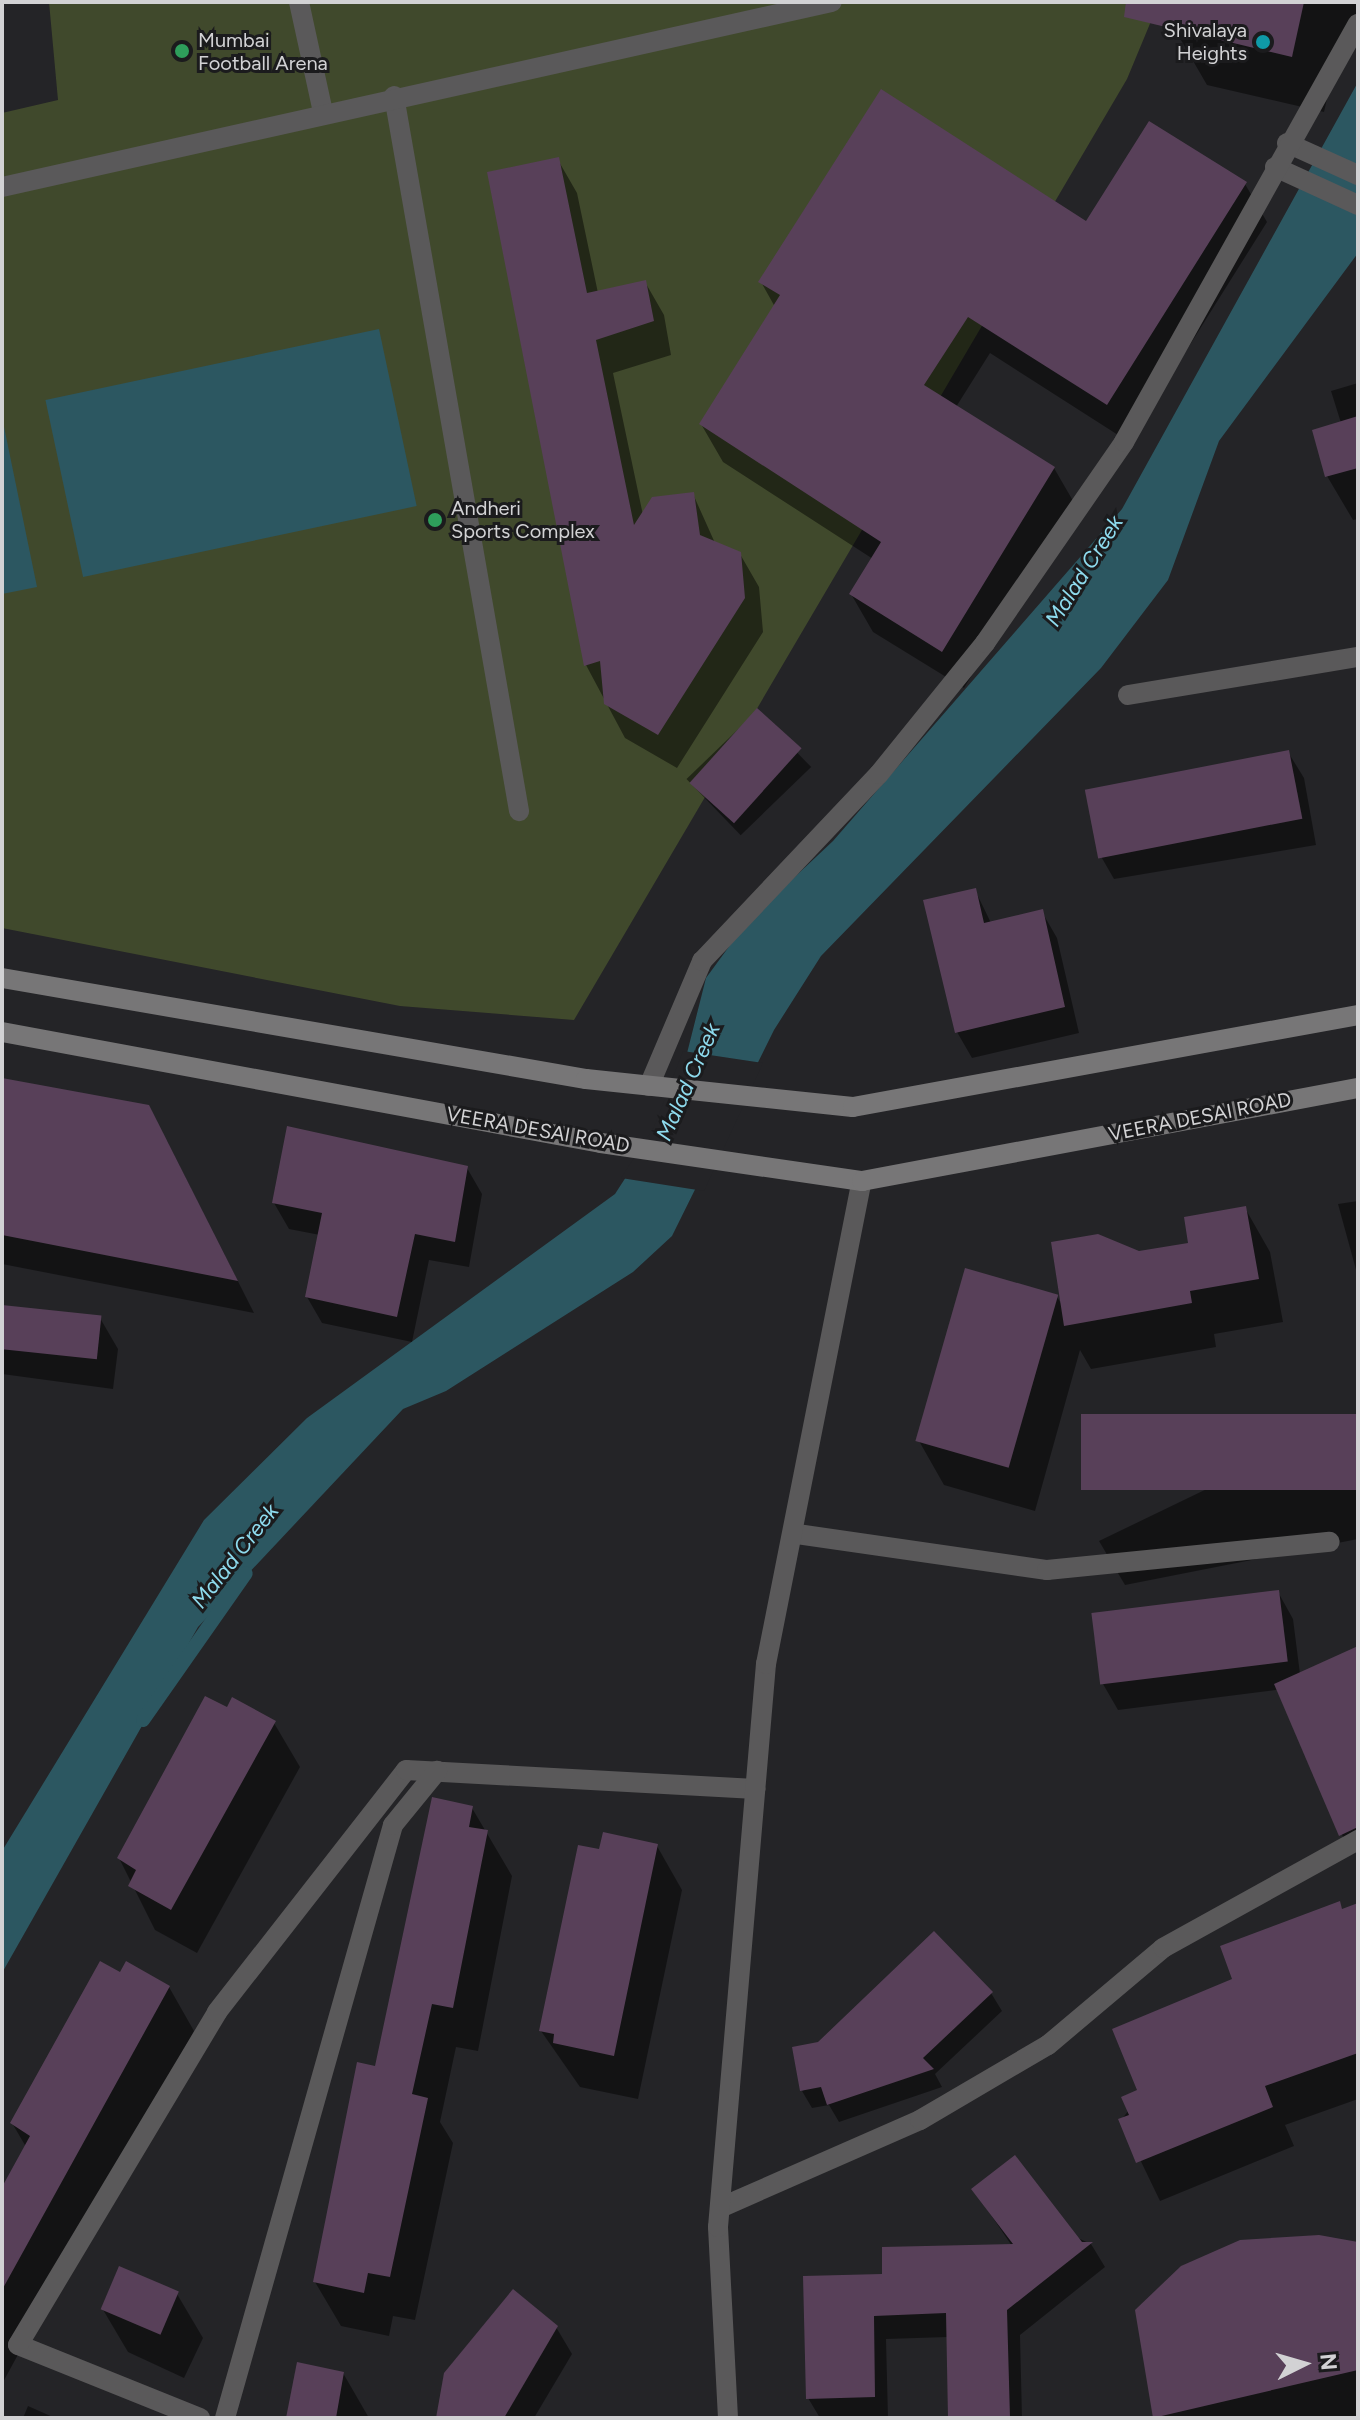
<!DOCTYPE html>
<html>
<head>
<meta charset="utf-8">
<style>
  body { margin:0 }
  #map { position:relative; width:1360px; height:2420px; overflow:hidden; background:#242427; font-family:Figtree,sans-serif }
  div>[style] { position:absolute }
  .green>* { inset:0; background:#40492c }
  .water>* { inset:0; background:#2c5761; transform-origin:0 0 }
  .pier>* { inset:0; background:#242427 }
  .shadow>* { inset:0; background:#0007; transform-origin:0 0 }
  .stream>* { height:14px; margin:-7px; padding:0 7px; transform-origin:7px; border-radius:7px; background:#2c5761 }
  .building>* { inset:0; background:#584059; transform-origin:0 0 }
  .lane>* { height:20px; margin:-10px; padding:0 10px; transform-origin:10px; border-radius:10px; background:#5a595a }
  .street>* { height:20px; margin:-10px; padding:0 10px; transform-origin:10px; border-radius:10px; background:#5a595a }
  .secondary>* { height:20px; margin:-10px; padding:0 10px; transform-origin:10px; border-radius:10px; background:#777677 }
  .dots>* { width:22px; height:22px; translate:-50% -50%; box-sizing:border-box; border:4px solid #1b1b1d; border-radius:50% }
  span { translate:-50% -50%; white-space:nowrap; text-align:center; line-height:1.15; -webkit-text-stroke:6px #1b1b1d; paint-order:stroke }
  .poi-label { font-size:20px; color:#d2d2d4 }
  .right { translate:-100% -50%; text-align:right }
  .left { translate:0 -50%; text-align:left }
  .street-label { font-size:20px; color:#d2d2d4 }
  .water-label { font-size:22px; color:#8edbee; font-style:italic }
  .frame { position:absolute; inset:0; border:4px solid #d2d2d4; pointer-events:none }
  .north { position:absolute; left:1264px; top:2324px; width:80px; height:80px; -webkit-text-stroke:6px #1b1b1d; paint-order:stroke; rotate:85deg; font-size:22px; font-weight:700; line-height:32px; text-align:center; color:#d2d2d4 }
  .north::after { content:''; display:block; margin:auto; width:28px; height:36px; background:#d2d2d4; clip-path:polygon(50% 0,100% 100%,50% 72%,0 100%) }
</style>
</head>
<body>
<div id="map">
  <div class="green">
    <div style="clip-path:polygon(49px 2px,1159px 2px,1127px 79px,574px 1020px,400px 1006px,2px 928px,2px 113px,58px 100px)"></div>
  </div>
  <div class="water">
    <div style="clip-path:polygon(1358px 82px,1358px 253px,1219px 441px,1168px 580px,1101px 668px,821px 956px,774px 1030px,672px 1236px,633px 1272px,446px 1391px,403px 1409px,198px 1627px,2px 1973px,2px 1851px,204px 1520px,307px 1418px,615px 1194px,657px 1129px,683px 1069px,706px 978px,747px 922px,833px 841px,1122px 509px)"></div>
    <div style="left:379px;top:329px;width:181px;height:341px;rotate:78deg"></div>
    <div style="clip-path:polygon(2px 417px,37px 587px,2px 594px)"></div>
  </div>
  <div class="pier">
    <div style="clip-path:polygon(683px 1051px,763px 1063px,704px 1191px,621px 1178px,654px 1127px)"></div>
  </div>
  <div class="shadow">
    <div style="clip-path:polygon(1184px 2px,1358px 2px,1358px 41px,1337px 55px,1324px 112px,1207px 85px,1174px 28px)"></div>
    <div style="clip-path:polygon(558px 160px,577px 193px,598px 293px,645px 282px,664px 315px,671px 355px,613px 373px,643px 515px,693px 494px,715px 543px,740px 554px,759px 587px,763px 632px,677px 768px,625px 738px,586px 665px)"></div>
    <div style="clip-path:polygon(1245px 184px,1267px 222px,1129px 442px,990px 353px,956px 407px,1054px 468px,1076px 506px,964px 688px,873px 632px,851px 594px,873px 559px,723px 462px,701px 424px,775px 307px,761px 282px,1086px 223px)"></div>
    <div style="clip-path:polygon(1358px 383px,1358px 519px,1353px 520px,1327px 476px,1341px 423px,1331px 391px)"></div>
    <div style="left:757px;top:711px;width:78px;height:98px;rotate:46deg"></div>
    <div style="clip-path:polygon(1288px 752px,1304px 778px,1316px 845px,1114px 879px,1099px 853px)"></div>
    <div style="clip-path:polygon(975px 890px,991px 923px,1042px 912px,1057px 938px,1079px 1033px,972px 1058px,957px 1032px)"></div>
    <div style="clip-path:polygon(2px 1080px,167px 1141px,254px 1313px,2px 1264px)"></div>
    <div style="clip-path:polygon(467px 1168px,482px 1194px,469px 1267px,429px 1260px,412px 1342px,322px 1323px,307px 1297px,320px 1235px,289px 1229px,274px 1203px)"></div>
    <div style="clip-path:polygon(1358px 1201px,1358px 1277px,1338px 1204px)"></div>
    <div style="clip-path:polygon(1245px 1208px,1270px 1252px,1283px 1322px,1214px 1334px,1216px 1347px,1091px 1369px,1080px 1350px,1035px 1511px,944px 1485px,919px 1441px,1057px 1297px,1062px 1305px,1139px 1253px,1190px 1245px)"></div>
    <div style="clip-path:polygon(2px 1307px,100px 1318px,118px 1349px,113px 1389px,2px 1374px)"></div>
    <div style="clip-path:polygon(1358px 1416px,1358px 1539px,1125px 1585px,1099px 1541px)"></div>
    <div style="clip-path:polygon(1278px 1592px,1293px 1619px,1300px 1674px,1358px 1648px,1358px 1742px,1299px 1687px,1118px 1710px,1103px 1684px)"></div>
    <div style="clip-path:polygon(227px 1710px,274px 1723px,300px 1767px,197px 1953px,155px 1930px,119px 1858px)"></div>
    <div style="clip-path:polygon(1358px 1788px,1358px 1851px,1353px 1854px,1338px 1828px)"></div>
    <div style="clip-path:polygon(472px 1808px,512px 1876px,478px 2051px,456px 2047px,440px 2122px,453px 2143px,415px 2320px,393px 2316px,389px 2336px,341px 2326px,315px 2282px,377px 2068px)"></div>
    <div style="clip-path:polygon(657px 1846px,682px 1890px,638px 2099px,580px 2087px,541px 2031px,600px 1851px)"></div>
    <div style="clip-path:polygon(1339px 1904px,1343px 1911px,1358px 1905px,1358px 2099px,1285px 2125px,1294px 2146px,1160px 2201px,1121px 2120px,1234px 1980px)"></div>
    <div style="clip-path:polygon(169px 1987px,194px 2031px,2px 2384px,2px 2198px,29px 2152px,12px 2123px)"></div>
    <div style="clip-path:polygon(991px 1993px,1002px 2011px,935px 2074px,942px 2087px,839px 2122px,829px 2105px,812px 2108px,802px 2091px)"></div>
    <div style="clip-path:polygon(974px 2190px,1091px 2244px,1105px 2267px,1020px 2335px,1022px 2418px,950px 2418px,948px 2337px,886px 2339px,888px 2418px,820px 2418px,808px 2398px,885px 2276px,1012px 2246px)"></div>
    <div style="clip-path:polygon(1358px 2244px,1358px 2418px,1155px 2418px,1138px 2310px)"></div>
    <div style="clip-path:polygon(177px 2294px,203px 2338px,184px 2378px,128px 2352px,102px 2308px)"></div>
    <div style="clip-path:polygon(556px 2327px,572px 2354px,534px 2418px,438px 2418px)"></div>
    <div style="clip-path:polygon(343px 2373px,369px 2418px,288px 2418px)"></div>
    <div style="clip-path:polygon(28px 2406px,55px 2418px,23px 2418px)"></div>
  </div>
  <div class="stream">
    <div style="left:143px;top:1720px;width:179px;rotate:-55deg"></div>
  </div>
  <div class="building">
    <div style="clip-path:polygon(1126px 2px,1304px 2px,1292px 57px,1124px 17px)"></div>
    <div style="clip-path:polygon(881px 89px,1086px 221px,1149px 121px,1247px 182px,1107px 405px,968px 317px,924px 385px,1055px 467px,942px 652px,849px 594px,881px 542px,699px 424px,780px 295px,758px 282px)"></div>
    <div style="clip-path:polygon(559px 157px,587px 293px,646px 280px,654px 321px,596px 340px,634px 525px,652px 497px,694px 492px,700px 535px,741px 552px,745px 598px,658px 735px,604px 704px,600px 661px,584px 666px,487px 172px)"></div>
    <div style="clip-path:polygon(1358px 416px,1358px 468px,1325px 477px,1312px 430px)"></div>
    <div style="left:757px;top:708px;width:60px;height:101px;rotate:42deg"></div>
    <div style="left:1289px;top:750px;width:70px;height:208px;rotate:79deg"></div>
    <div style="clip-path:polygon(976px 888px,984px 923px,1043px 909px,1065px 1007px,955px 1033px,923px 900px)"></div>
    <div style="clip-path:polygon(2px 1078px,149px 1105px,238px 1281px,2px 1235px)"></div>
    <div style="clip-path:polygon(287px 1126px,468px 1166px,455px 1242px,415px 1234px,397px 1317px,305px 1297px,322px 1213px,272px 1203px)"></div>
    <div style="clip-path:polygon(1246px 1206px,1259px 1279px,1190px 1291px,1192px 1303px,1064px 1326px,1051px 1242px,1098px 1234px,1139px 1251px,1188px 1243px,1184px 1217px)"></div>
    <div style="left:965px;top:1268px;width:97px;height:180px;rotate:16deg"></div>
    <div style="left:2px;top:1305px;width:100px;height:44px;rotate:6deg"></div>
    <div style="left:1358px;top:1414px;width:76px;height:277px;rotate:90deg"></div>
    <div style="left:1279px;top:1590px;width:72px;height:189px;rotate:83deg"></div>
    <div style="clip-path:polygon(1358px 1646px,1358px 1827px,1339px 1836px,1274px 1684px)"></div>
    <div style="clip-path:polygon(205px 1696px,227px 1707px,232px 1697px,276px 1721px,171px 1910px,128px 1886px,136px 1870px,117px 1858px)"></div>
    <div style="clip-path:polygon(432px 1797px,473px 1806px,469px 1827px,488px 1830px,453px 2008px,432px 2004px,412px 2094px,428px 2098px,390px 2277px,368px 2273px,364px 2293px,313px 2282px,357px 2062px,375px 2066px)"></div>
    <div style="clip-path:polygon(603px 1832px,658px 1844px,614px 2056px,553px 2043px,554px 2034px,539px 2031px,578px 1845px,599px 1849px)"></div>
    <div style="clip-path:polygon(1340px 1901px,1342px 1909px,1358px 1903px,1358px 2053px,1265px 2086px,1273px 2107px,1136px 2163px,1118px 2119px,1129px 2115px,1121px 2097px,1137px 2090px,1112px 2029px,1232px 1979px,1220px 1946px)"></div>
    <div style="clip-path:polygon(934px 1931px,993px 1992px,923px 2058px,934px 2069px,827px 2105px,821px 2087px,800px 2091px,792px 2047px,818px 2042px)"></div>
    <div style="clip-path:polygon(100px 1961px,120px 1972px,126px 1961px,170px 1986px,2px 2290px,2px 2187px,30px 2136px,10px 2123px)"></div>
    <div style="clip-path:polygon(1015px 2155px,1082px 2242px,1093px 2242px,1007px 2310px,1010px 2418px,948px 2418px,946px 2313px,874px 2316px,875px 2397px,806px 2399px,803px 2276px,882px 2274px,882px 2247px,1013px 2244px,971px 2189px)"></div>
    <div style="clip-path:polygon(1319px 2235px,1358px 2242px,1358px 2370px,1153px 2418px,1135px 2310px,1181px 2266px,1240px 2240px)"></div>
    <div style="left:119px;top:2266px;width:65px;height:47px;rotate:23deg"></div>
    <div style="clip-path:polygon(513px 2289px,558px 2326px,504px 2418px,436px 2418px,444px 2373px)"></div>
    <div style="clip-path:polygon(297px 2362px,344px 2372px,336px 2418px,286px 2418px)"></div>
  </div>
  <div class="lane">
    <div style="left:299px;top:2px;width:113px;rotate:77.7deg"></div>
    <div style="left:394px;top:96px;width:726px;rotate:80.08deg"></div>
    <div style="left:2px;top:187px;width:850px;rotate:-12.57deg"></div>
  </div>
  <div class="street">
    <div style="left:1287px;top:143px;width:78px;rotate:24.3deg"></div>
    <div style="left:1275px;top:167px;width:91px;rotate:24.6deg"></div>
    <div style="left:1128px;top:695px;width:233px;rotate:-9.4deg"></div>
    <div style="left:649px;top:1086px;width:136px;rotate:-67deg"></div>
    <div style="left:702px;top:961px;width:257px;rotate:-46.6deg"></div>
    <div style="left:879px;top:774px;width:169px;rotate:-51deg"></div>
    <div style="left:985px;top:643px;width:244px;rotate:-55.3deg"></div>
    <div style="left:1124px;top:442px;width:479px;rotate:-60.8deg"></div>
    <div style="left:797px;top:1534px;width:253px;rotate:8.2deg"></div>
    <div style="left:1047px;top:1570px;width:284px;rotate:-5.7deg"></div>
    <div style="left:722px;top:2207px;width:216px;rotate:-23.7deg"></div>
    <div style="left:920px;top:2120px;width:148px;rotate:-30.4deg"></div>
    <div style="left:1048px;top:2045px;width:150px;rotate:-40.1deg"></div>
    <div style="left:1163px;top:1948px;width:223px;rotate:-29deg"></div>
    <div style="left:200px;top:2418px;width:196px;rotate:-158.1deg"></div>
    <div style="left:18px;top:2345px;width:388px;rotate:-59.1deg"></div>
    <div style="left:217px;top:2012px;width:307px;rotate:-52deg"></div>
    <div style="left:406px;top:1770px;width:350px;rotate:3.1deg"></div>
    <div style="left:225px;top:2418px;width:616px;rotate:-74.18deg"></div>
    <div style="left:393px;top:1825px;width:70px;rotate:-50.8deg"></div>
    <div style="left:728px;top:2418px;width:191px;rotate:-93deg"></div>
    <div style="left:718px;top:2227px;width:565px;rotate:-85.13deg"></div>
    <div style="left:766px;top:1664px;width:492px;rotate:-78.8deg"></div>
  </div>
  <div class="secondary">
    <div style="left:2px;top:978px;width:593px;rotate:9.81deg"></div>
    <div style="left:586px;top:1079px;width:268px;rotate:6deg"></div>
    <div style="left:853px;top:1107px;width:513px;rotate:-10.32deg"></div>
    <div style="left:2px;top:1032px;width:609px;rotate:10.5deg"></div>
    <div style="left:601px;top:1143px;width:264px;rotate:8.3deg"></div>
    <div style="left:862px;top:1181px;width:505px;rotate:-10.62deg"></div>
  </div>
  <div class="dots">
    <div style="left:1263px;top:42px;background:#0f9aa8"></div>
    <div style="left:182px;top:51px;background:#2e9e5b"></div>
    <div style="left:435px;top:520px;background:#2e9e5b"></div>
  </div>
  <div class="poi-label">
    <span class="right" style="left:1247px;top:42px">Shivalaya<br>Heights</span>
    <span class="left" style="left:198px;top:52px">Mumbai<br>Football Arena</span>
    <span class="left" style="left:451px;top:520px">Andheri<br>Sports Complex</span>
  </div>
  <div class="street-label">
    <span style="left:1200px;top:1117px;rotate:-11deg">VEERA DESAI ROAD</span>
    <span style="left:538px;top:1130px;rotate:10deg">VEERA DESAI ROAD</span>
  </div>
  <div class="water-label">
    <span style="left:1084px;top:571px;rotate:-58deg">Malad Creek</span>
    <span style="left:688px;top:1082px;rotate:-66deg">Malad Creek</span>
    <span style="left:235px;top:1556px;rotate:-52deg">Malad Creek</span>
  </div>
  <div class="frame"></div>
  <div class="north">N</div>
</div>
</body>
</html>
